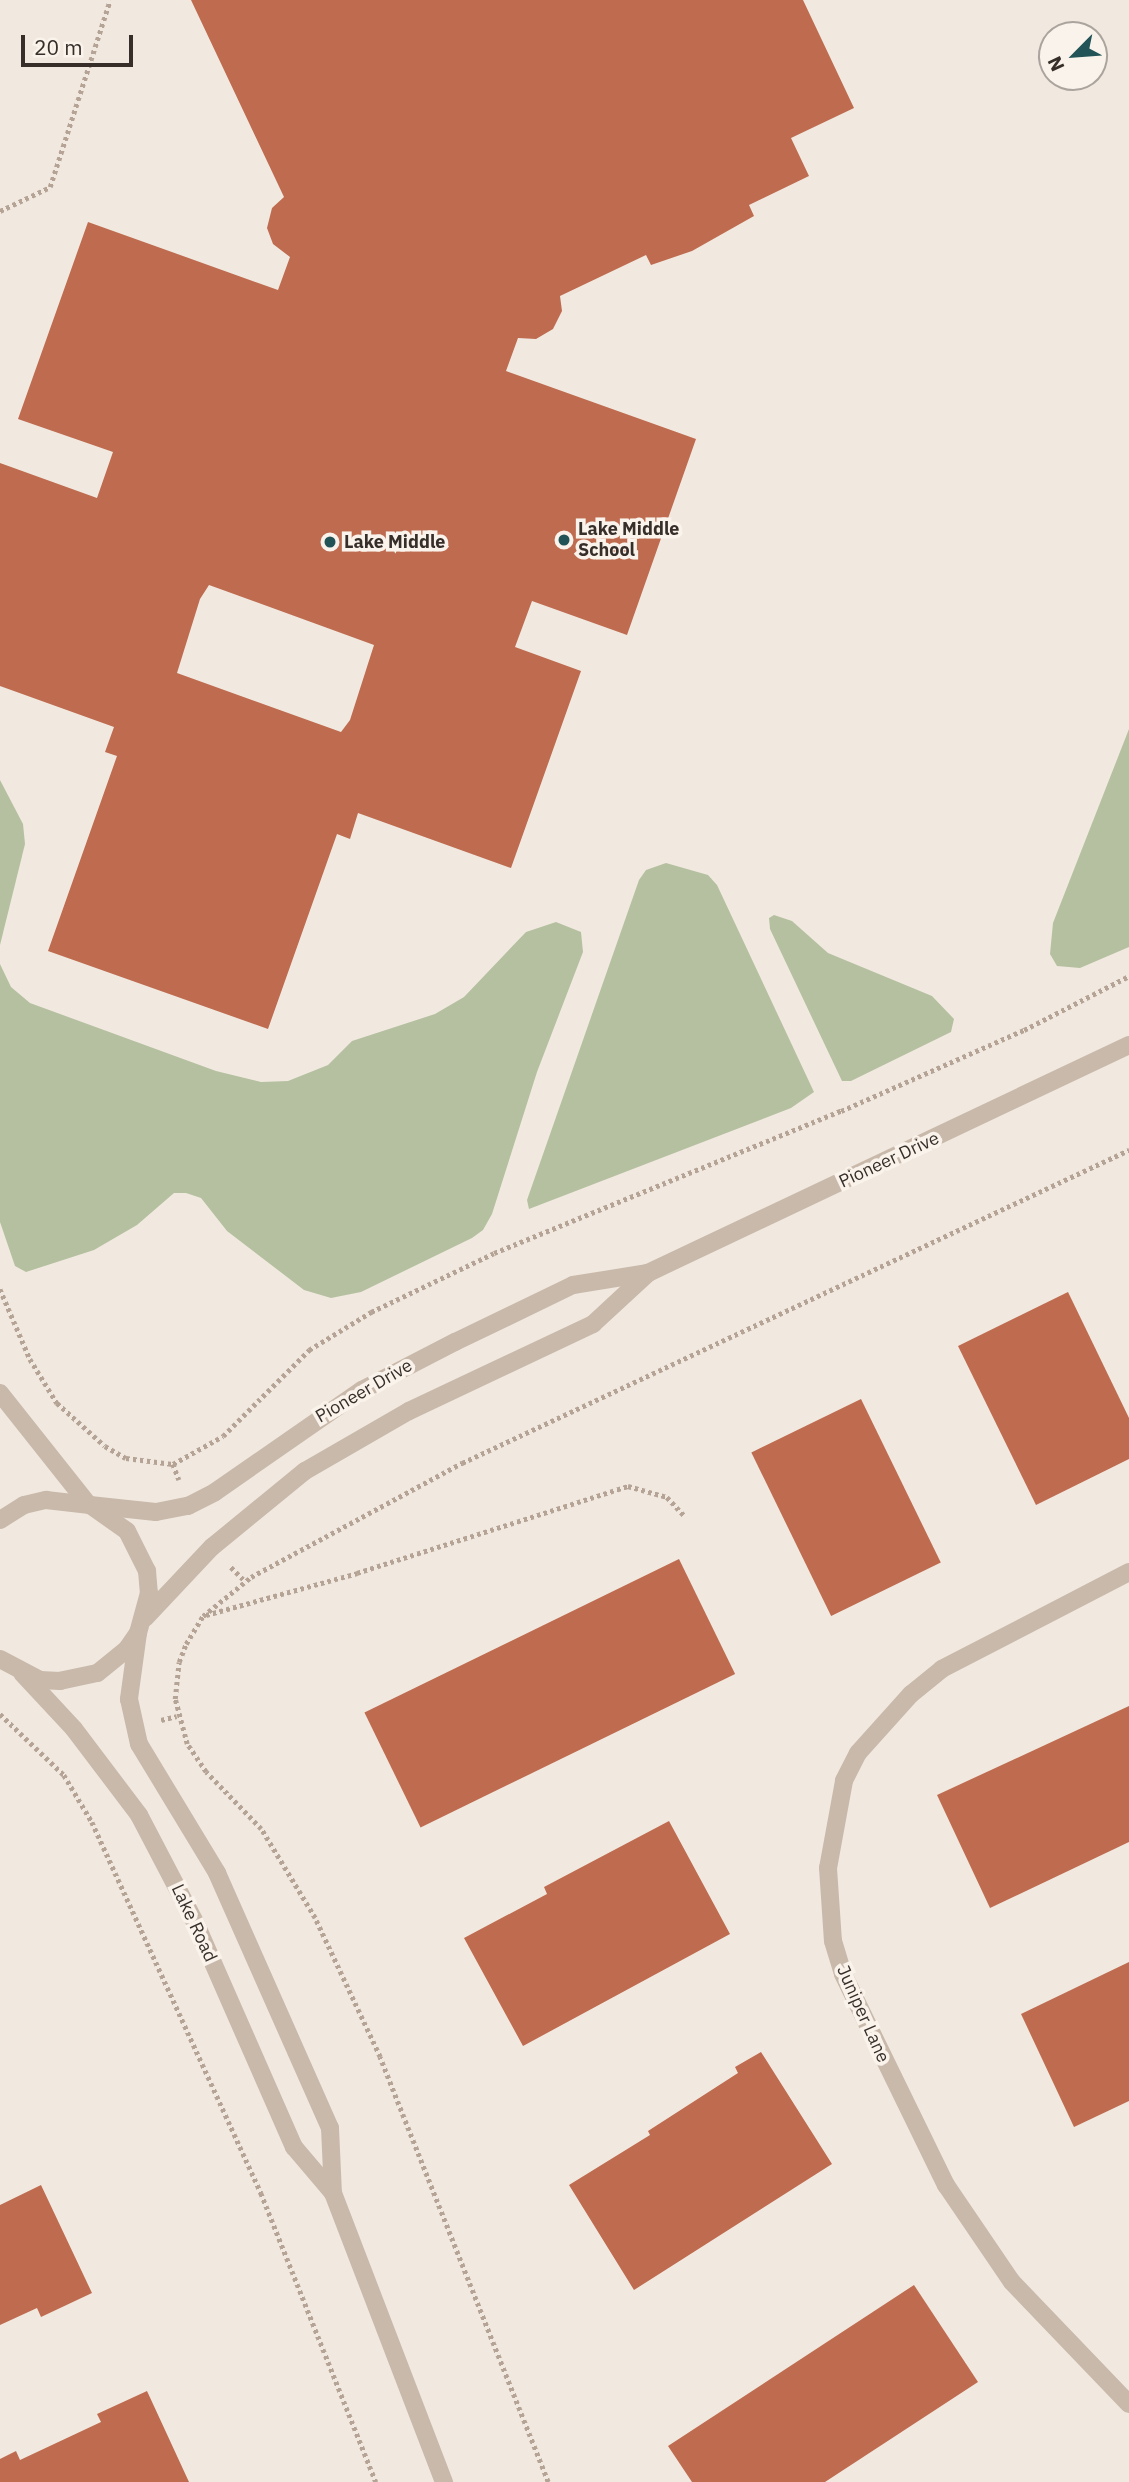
<!DOCTYPE html>
<html>
<head>
<meta charset="utf-8">
<style>
  body { margin:0 }
  #map { position:relative; width:1129px; height:2482px; overflow:hidden; background:#f1e9df; font-family:"IBM Plex Sans",sans-serif }
  div>[style] { position:absolute }
  .green>* { inset:0; background:#b5c0a0 }
  .building>* { inset:0; background:#be6b50; transform-origin:0 0 }
  .path>* { height:4.5px; margin-top:-2.25px; transform-origin:0; background:repeating-linear-gradient(90deg,#b5a396 0 3.5px,transparent 0 7px) }
  .minor>* { height:18px; margin:-9px; padding:0 9px; transform-origin:9px; border-radius:9px; background:#c9b9ab }
  .dots>* { width:19px; height:19px; translate:-50% -50%; box-sizing:border-box; border:4px solid #f9f3eb; border-radius:50% }
  span { translate:-50% -50%; white-space:nowrap; text-align:center; line-height:1.15; -webkit-text-stroke:7px #f9f3eb; paint-order:stroke }
  .poi-label { font-size:18px; color:#372e2a; font-weight:700 }
  .left { translate:0 -50%; text-align:left }
  .street-label { font-size:18px; color:#372e2a }
  .north { position:absolute; left:1038px; top:21px; width:70px; height:70px; box-sizing:border-box; background:#f9f3eb; border:2px solid #aba49e; border-radius:50%; rotate:245deg; font-size:19px; font-weight:700; line-height:28px; text-align:center; color:#372e2a }
  .north::after { content:''; display:block; margin:auto; width:24px; height:32px; background:#225356; clip-path:polygon(50% 0,100% 100%,50% 72%,0 100%) }
  .scale { position:absolute; left:21px; top:35px; width:112px; height:32px; box-sizing:border-box; border:4px solid #372e2a; border-top:0; padding-left:9px; font-size:21px; line-height:24px; white-space:nowrap; color:#372e2a; -webkit-text-stroke:5px #f9f3eb; paint-order:stroke }
</style>
</head>
<body>
<div id="map">
  <div class="green">
    <div style="clip-path:polygon(1129px 729px,1129px 947px,1080px 968px,1057px 966px,1050px 954px,1053px 923px)"></div>
    <div style="clip-path:polygon(0 780px,23px 824px,25px 844px,0 945px)"></div>
    <div style="clip-path:polygon(666px 863px,708px 875px,717px 885px,814px 1092px,791px 1108px,529px 1209px,527px 1200px,639px 880px,646px 870px)"></div>
    <div style="clip-path:polygon(774px 915px,792px 921px,828px 953px,932px 996px,954px 1019px,951px 1032px,851px 1081px,842px 1081px,770px 929px,769px 918px)"></div>
    <div style="clip-path:polygon(556px 922px,581px 932px,583px 952px,537px 1072px,492px 1214px,483px 1230px,472px 1238px,361px 1292px,331px 1298px,304px 1290px,227px 1231px,201px 1198px,186px 1193px,174px 1193px,137px 1225px,94px 1250px,26px 1272px,15px 1266px,0 1222px,0 964px,11px 987px,30px 1003px,216px 1071px,261px 1082px,288px 1081px,328px 1065px,352px 1041px,435px 1014px,464px 997px,526px 932px)"></div>
  </div>
  <div class="building">
    <div style="clip-path:polygon(evenodd,191px 0,803px 0,854px 108px,791px 138px,809px 176px,749px 205px,754px 216px,692px 251px,651px 265px,646px 255px,560px 296px,562px 311px,553px 329px,536px 339px,518px 338px,506px 371px,696px 439px,627px 635px,532px 601px,515px 647px,581px 671px,511px 868px,358px 813px,350px 839px,337px 834px,268px 1029px,48px 951px,117px 756px,105px 752px,114px 727px,0 686px,0 463px,97px 498px,113px 452px,18px 419px,88px 222px,278px 290px,290px 257px,273px 244px,267px 228px,272px 208px,284px 197px,191px 0,209px 585px,374px 645px,350px 720px,341px 732px,177px 673px,200px 599px,209px 585px)"></div>
    <div style="clip-path:polygon(1068px 1292px,1129px 1418px,1129px 1459px,1036px 1505px,958px 1346px)"></div>
    <div style="left:861px;top:1399px;width:182px;height:122px;rotate:64deg"></div>
    <div style="left:679px;top:1559px;width:128px;height:350px;rotate:64deg"></div>
    <div style="clip-path:polygon(1129px 1706px,1129px 1842px,990px 1908px,937px 1795px)"></div>
    <div style="clip-path:polygon(669px 1821px,730px 1934px,523px 2046px,464px 1938px,547px 1894px,544px 1887px)"></div>
    <div style="clip-path:polygon(1129px 1962px,1129px 2101px,1074px 2127px,1021px 2014px)"></div>
    <div style="clip-path:polygon(761px 2052px,832px 2164px,634px 2290px,569px 2185px,650px 2135px,648px 2131px,738px 2073px,735px 2067px)"></div>
    <div style="clip-path:polygon(41px 2185px,92px 2293px,41px 2317px,37px 2308px,0 2325px,0 2205px)"></div>
    <div style="clip-path:polygon(914px 2285px,978px 2382px,825px 2482px,692px 2482px,668px 2446px)"></div>
    <div style="clip-path:polygon(147px 2391px,189px 2482px,0 2482px,0 2459px,16px 2451px,20px 2460px,101px 2422px,97px 2414px)"></div>
  </div>
  <div class="path">
    <div style="left:0;top:211px;width:55px;rotate:-25.6deg"></div>
    <div style="left:50px;top:187px;width:196px;rotate:-72.2deg"></div>
    <div style="left:0;top:1289px;width:76px;rotate:66.8deg"></div>
    <div style="left:30px;top:1359px;width:52px;rotate:58.5deg"></div>
    <div style="left:57px;top:1403px;width:64px;rotate:41.9deg"></div>
    <div style="left:105px;top:1446px;width:24px;rotate:30deg"></div>
    <div style="left:126px;top:1458px;width:47px;rotate:7.3deg"></div>
    <div style="left:173px;top:1464px;width:57px;rotate:-29.2deg"></div>
    <div style="left:223px;top:1436px;width:122px;rotate:-45deg"></div>
    <div style="left:309px;top:1350px;width:73px;rotate:-31.5deg"></div>
    <div style="left:371px;top:1312px;width:136px;rotate:-25.6deg"></div>
    <div style="left:494px;top:1253px;width:375px;rotate:-22.3deg"></div>
    <div style="left:841px;top:1111px;width:200px;rotate:-23.9deg"></div>
    <div style="left:1024px;top:1030px;width:118px;rotate:-27.2deg"></div>
    <div style="left:173px;top:1464px;width:17px;rotate:69deg"></div>
    <div style="left:231px;top:1567px;width:20px;rotate:45deg"></div>
    <div style="left:206px;top:1615px;width:157px;rotate:-15.5deg"></div>
    <div style="left:357px;top:1573px;width:285px;rotate:-17.8deg"></div>
    <div style="left:628px;top:1486px;width:41px;rotate:15.8deg"></div>
    <div style="left:667px;top:1497px;width:25px;rotate:47deg"></div>
    <div style="left:0;top:1714px;width:88px;rotate:43.6deg"></div>
    <div style="left:64px;top:1775px;width:55px;rotate:59.2deg"></div>
    <div style="left:92px;top:1822px;width:408px;rotate:65.5deg"></div>
    <div style="left:261px;top:2193px;width:311px;rotate:68.3deg"></div>
    <div style="left:161px;top:1720px;width:16px;rotate:-14deg"></div>
    <div style="left:548px;top:2482px;width:457px;rotate:-111.6deg"></div>
    <div style="left:380px;top:2057px;width:153px;rotate:-115.1deg"></div>
    <div style="left:315px;top:1918px;width:104px;rotate:-121.2deg"></div>
    <div style="left:261px;top:1829px;width:79px;rotate:-134deg"></div>
    <div style="left:206px;top:1772px;width:34px;rotate:-124deg"></div>
    <div style="left:187px;top:1744px;width:47px;rotate:-104.9deg"></div>
    <div style="left:175px;top:1699px;width:37px;rotate:-84deg"></div>
    <div style="left:179px;top:1662px;width:19px;rotate:-69deg"></div>
    <div style="left:186px;top:1644px;width:33px;rotate:-59deg"></div>
    <div style="left:203px;top:1616px;width:62px;rotate:-39.1deg"></div>
    <div style="left:251px;top:1577px;width:240px;rotate:-28.4deg"></div>
    <div style="left:462px;top:1463px;width:737px;rotate:-25.14deg"></div>
  </div>
  <div class="minor">
    <div style="left:0;top:1393px;width:142px;rotate:51.6deg"></div>
    <div style="left:90px;top:1505px;width:66px;rotate:6.1deg"></div>
    <div style="left:156px;top:1512px;width:33px;rotate:-11deg"></div>
    <div style="left:188px;top:1506px;width:30px;rotate:-27deg"></div>
    <div style="left:215px;top:1492px;width:179px;rotate:-34.8deg"></div>
    <div style="left:362px;top:1390px;width:105px;rotate:-27.3deg"></div>
    <div style="left:455px;top:1342px;width:131px;rotate:-25.8deg"></div>
    <div style="left:573px;top:1285px;width:76px;rotate:-9.1deg"></div>
    <div style="left:648px;top:1273px;width:532px;rotate:-25.36deg"></div>
    <div style="left:0;top:1520px;width:28px;rotate:-32deg"></div>
    <div style="left:24px;top:1505px;width:23px;rotate:-13deg"></div>
    <div style="left:46px;top:1500px;width:44px;rotate:6.5deg"></div>
    <div style="left:90px;top:1505px;width:45px;rotate:35.1deg"></div>
    <div style="left:127px;top:1531px;width:45px;rotate:63.4deg"></div>
    <div style="left:147px;top:1571px;width:22px;rotate:85deg"></div>
    <div style="left:149px;top:1593px;width:41px;rotate:105.4deg"></div>
    <div style="left:138px;top:1633px;width:19px;rotate:125deg"></div>
    <div style="left:127px;top:1649px;width:38px;rotate:141deg"></div>
    <div style="left:97px;top:1673px;width:38px;rotate:168deg"></div>
    <div style="left:60px;top:1681px;width:20px;rotate:-177deg"></div>
    <div style="left:40px;top:1680px;width:45px;rotate:-152.3deg"></div>
    <div style="left:1129px;top:1572px;width:211px;rotate:152.6deg"></div>
    <div style="left:942px;top:1669px;width:40px;rotate:141deg"></div>
    <div style="left:911px;top:1694px;width:79px;rotate:131.9deg"></div>
    <div style="left:858px;top:1753px;width:31px;rotate:117deg"></div>
    <div style="left:844px;top:1781px;width:88px;rotate:100.4deg"></div>
    <div style="left:828px;top:1868px;width:73px;rotate:86.1deg"></div>
    <div style="left:833px;top:1941px;width:34px;rotate:73deg"></div>
    <div style="left:843px;top:1974px;width:235px;rotate:64deg"></div>
    <div style="left:946px;top:2185px;width:117px;rotate:55.8deg"></div>
    <div style="left:1012px;top:2282px;width:169px;rotate:46.2deg"></div>
    <div style="left:145px;top:1618px;width:98px;rotate:-46.7deg"></div>
    <div style="left:212px;top:1547px;width:120px;rotate:-39.3deg"></div>
    <div style="left:305px;top:1471px;width:120px;rotate:-30deg"></div>
    <div style="left:409px;top:1411px;width:204px;rotate:-25.3deg"></div>
    <div style="left:593px;top:1324px;width:75px;rotate:-42.8deg"></div>
    <div style="left:138px;top:1633px;width:67px;rotate:97.8deg"></div>
    <div style="left:129px;top:1699px;width:46px;rotate:77.5deg"></div>
    <div style="left:139px;top:1744px;width:151px;rotate:58.8deg"></div>
    <div style="left:217px;top:1873px;width:279px;rotate:66.1deg"></div>
    <div style="left:330px;top:2128px;width:65px;rotate:87.4deg"></div>
    <div style="left:333px;top:2193px;width:310px;rotate:69deg"></div>
    <div style="left:22px;top:1673px;width:76px;rotate:47.1deg"></div>
    <div style="left:74px;top:1729px;width:108px;rotate:52.9deg"></div>
    <div style="left:139px;top:1815px;width:123px;rotate:62.4deg"></div>
    <div style="left:196px;top:1924px;width:244px;rotate:66.3deg"></div>
    <div style="left:294px;top:2147px;width:60px;rotate:49.7deg"></div>
  </div>
  <div class="dots">
    <div style="left:564px;top:540px;background:#225356"></div>
    <div style="left:330px;top:542px;background:#225356"></div>
  </div>
  <div class="poi-label">
    <span class="left" style="left:578px;top:540px">Lake Middle<br>School</span>
    <span class="left" style="left:344px;top:542px">Lake Middle</span>
  </div>
  <div class="street-label">
    <span style="left:889px;top:1160px;rotate:-25deg">Pioneer Drive</span>
    <span style="left:364px;top:1391px;rotate:-30deg">Pioneer Drive</span>
    <span style="left:194px;top:1923px;rotate:65deg">Lake Road</span>
    <span style="left:863px;top:2014px;rotate:66deg">Juniper Lane</span>
  </div>
  <div class="north">N</div>
  <div class="scale">20 m</div>
</div>
</body>
</html>
